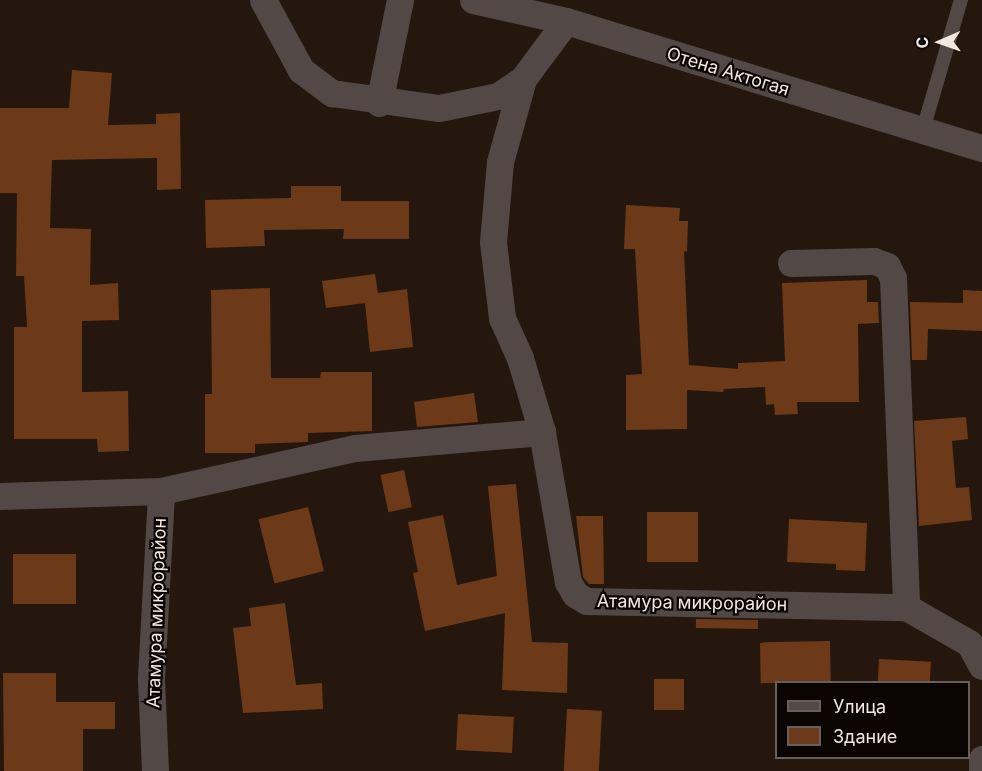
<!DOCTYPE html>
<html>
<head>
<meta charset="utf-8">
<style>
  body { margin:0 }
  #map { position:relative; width:982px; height:771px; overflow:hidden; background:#26170e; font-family:Inter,sans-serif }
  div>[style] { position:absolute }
  .building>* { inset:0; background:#6c3a18; transform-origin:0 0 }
  .service>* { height:14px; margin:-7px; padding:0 7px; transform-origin:7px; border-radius:7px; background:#524947 }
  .minor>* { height:27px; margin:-13.5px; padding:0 13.5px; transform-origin:13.5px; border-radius:13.5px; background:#524947 }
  span { translate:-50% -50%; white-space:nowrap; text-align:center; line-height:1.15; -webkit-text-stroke:4.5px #0a0503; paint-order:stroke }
  .street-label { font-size:18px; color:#f2e7e1 }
  .legend { position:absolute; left:775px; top:681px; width:195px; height:78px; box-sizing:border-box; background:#0a0503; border:2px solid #675f5c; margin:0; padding:8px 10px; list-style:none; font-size:18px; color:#f2e7e1 }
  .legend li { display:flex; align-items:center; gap:12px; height:30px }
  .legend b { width:30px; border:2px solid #675f5c }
  .north { position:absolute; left:910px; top:12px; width:60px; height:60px; -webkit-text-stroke:4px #0a0503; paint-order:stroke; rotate:268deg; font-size:16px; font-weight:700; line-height:24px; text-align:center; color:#f2e7e1 }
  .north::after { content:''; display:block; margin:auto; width:21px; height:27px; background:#f2e7e1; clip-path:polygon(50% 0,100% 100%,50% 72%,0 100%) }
</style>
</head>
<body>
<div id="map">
  <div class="building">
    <div style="clip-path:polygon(72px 70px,112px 73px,108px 125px,156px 124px,156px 114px,180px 113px,181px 189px,157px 190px,157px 158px,52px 160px,50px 228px,91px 229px,90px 285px,118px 283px,119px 320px,82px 321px,82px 392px,128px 391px,129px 451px,98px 452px,97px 439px,14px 439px,14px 327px,27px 327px,24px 276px,16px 276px,17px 193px,0 193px,0 108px,69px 108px)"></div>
    <div style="clip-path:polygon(291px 186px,341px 186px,341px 201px,409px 201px,409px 239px,343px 239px,344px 229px,264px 230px,265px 246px,206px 248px,205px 200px,291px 198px)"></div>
    <div style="clip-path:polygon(626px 205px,680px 208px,679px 221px,688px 221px,687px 252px,684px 251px,689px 365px,738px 369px,738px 363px,785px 361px,782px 283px,867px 280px,867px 302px,878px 302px,879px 323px,858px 324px,859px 402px,797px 402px,798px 414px,775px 415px,774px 404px,766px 405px,765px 387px,724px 389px,723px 392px,687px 390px,687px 429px,626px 430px,626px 375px,642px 374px,635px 249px,624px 249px)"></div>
    <div style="clip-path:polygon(375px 274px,378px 293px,407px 289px,413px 347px,370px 352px,365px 303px,326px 308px,322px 281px)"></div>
    <div style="clip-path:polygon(270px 288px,271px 378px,320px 378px,321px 372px,372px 372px,372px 431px,308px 433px,308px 442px,255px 444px,255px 453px,205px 453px,205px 394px,212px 394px,211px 290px)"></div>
    <div style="clip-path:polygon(963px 290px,982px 291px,982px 331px,928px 329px,927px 360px,912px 360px,910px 302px,963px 303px)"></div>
    <div style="clip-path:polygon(474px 393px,478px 422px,417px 427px,414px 402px)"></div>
    <div style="clip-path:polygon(966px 417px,968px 439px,952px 441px,956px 488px,969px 487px,972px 520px,919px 526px,914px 421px)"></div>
    <div style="left:404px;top:470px;width:38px;height:24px;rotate:78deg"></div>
    <div style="clip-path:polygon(516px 484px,532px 642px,568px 643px,567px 693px,502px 690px,505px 613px,425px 631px,413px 573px,418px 572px,408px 522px,443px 515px,457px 585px,497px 576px,488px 486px)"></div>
    <div style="left:308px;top:507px;width:66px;height:51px;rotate:76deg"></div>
    <div style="left:647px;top:512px;width:51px;height:50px"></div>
    <div style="clip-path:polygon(576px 516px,603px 516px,604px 584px,589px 584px,583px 577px)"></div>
    <div style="clip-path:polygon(789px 519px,867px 523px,865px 571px,836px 570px,836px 564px,787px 562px)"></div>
    <div style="left:76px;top:554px;width:50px;height:63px;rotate:90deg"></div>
    <div style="clip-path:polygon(285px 603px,296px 685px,322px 683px,323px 709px,243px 713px,233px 628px,251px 626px,249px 608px)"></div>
    <div style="left:696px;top:619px;width:62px;height:9px;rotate:1deg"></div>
    <div style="left:830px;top:641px;width:41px;height:70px;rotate:89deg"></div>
    <div style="left:879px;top:659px;width:52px;height:23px;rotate:3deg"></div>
    <div style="clip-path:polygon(3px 673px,56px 673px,56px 702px,115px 702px,115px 729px,83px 729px,83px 771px,4px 771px)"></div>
    <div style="left:654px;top:679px;width:30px;height:31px"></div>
    <div style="left:567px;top:709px;width:35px;height:62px;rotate:3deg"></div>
    <div style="left:458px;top:714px;width:56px;height:36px;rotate:3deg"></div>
  </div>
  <div class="service">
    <div style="left:922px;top:133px;width:139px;rotate:-73.7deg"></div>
  </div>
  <div class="minor">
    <div style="left:263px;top:0;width:80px;rotate:61.5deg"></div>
    <div style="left:301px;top:70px;width:39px;rotate:37deg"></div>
    <div style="left:332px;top:93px;width:108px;rotate:8deg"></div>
    <div style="left:439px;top:108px;width:60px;rotate:-11.5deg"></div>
    <div style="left:498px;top:96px;width:30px;rotate:-34deg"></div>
    <div style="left:473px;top:0;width:95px;rotate:12.7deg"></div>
    <div style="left:566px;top:21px;width:435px;rotate:17deg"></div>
    <div style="left:566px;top:21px;width:72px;rotate:126.6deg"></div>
    <div style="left:523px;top:79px;width:86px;rotate:105.5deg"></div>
    <div style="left:500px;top:162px;width:80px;rotate:95deg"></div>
    <div style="left:493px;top:242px;width:77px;rotate:83.2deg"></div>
    <div style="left:502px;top:318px;width:44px;rotate:65.8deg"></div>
    <div style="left:520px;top:358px;width:77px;rotate:73.4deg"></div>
    <div style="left:542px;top:432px;width:152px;rotate:80.2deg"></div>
    <div style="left:568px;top:582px;width:14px;rotate:60deg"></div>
    <div style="left:575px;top:594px;width:13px;rotate:32deg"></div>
    <div style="left:586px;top:601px;width:320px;rotate:1.1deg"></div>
    <div style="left:906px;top:607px;width:73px;rotate:29.7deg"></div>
    <div style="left:969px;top:643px;width:26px;rotate:61deg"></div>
    <div style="left:379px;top:103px;width:105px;rotate:-78.5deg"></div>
    <div style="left:791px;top:263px;width:83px;rotate:-1.4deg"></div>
    <div style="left:874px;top:261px;width:14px;rotate:21deg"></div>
    <div style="left:887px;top:266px;width:13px;rotate:63deg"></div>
    <div style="left:893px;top:278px;width:329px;rotate:87.7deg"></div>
    <div style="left:0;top:496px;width:161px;rotate:-1.8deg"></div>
    <div style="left:161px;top:491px;width:199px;rotate:-12.5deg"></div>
    <div style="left:355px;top:448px;width:188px;rotate:-4.9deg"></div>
    <div style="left:155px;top:771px;width:93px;rotate:-92.5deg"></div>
    <div style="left:151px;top:678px;width:187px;rotate:-86.9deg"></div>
    <div style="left:982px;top:771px;width:12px;rotate:-90deg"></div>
  </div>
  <div class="street-label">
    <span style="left:728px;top:72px;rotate:17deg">Отена Актогая</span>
    <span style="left:692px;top:603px;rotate:1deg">Атамура микрорайон</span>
    <span style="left:157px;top:613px;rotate:-88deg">Атамура микрорайон</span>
  </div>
  <ul class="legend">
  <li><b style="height:8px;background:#524947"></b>Улица</li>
  <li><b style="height:16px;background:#6c3a18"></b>Здание</li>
  </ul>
  <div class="north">С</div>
</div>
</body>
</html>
